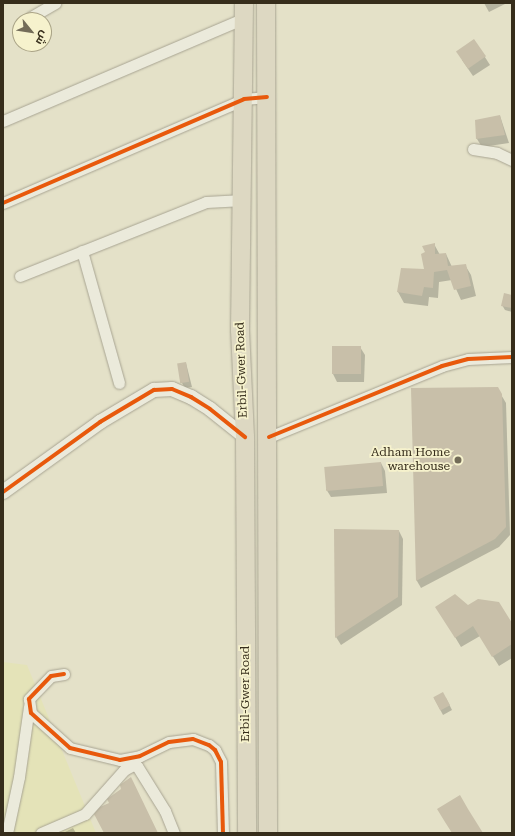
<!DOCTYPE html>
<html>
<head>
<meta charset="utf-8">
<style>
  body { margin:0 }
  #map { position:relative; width:515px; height:836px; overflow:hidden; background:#e4e1c8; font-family:"Roboto Serif",Cairo,serif }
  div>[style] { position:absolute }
  .farmland>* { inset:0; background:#e4e3b8 }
  .shadow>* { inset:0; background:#0003 }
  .building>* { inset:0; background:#c8bfa9; transform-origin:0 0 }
  .roads { filter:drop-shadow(0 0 1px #a8a492) drop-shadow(0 0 1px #a8a492) }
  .minor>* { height:11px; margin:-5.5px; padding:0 5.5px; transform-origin:5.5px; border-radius:5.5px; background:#ebeadb }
  .tertiary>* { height:14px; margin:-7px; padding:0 7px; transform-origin:7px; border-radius:7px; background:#ebeadb }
  .trunk>* { height:18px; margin:-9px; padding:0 9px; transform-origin:9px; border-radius:9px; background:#ddd8c2 }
  .cycleway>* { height:4px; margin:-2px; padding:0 2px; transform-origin:2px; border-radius:2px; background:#e8590c }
  .dots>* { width:11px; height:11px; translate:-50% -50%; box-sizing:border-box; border:2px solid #f6f2cd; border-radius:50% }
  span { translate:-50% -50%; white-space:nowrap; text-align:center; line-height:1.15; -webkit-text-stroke:3.5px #f6f2cd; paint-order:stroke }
  .street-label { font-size:12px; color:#362d1b }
  .poi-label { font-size:12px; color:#362d1b }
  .right { translate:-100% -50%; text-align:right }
  .frame { position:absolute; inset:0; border:4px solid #362d1b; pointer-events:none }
  .north { position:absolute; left:12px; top:12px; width:40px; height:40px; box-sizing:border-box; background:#f6f2cd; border:1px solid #a9a386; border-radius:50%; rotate:120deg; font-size:11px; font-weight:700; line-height:16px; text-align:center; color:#362d1b }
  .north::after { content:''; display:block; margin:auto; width:14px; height:18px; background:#736c58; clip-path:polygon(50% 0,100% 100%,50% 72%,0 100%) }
</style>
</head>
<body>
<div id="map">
  <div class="farmland">
    <div style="clip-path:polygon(3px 662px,27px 665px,96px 833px,3px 833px)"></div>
  </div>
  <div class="shadow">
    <div style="clip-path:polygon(484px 3px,507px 3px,489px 12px)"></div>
    <div style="clip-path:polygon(474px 40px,490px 65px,473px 76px,462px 60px)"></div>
    <div style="clip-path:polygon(500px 116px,509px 143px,482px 147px,477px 139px,476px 121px)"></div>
    <div style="clip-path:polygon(434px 244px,440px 255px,446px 254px,452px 267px,465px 265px,471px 275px,476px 296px,461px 300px,452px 280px,439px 282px,438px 298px,429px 297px,428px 306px,404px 303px,398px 292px,425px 270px,426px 252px)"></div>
    <div style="clip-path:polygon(512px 296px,512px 312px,505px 310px,502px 305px)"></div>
    <div style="clip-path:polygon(333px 347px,360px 347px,365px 355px,364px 382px,337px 382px,333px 374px)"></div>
    <div style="clip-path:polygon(186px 363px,192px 387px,185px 388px,182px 383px)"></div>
    <div style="clip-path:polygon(497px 388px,506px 403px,510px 535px,499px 547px,421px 588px,417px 581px,412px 389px)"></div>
    <div style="clip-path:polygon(381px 463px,385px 471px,387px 493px,331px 497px,326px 489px)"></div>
    <div style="clip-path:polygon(335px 530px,399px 531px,403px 539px,402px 605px,341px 645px,336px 637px)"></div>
    <div style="clip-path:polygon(468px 606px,512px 625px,512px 658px,499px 666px,480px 636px,461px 647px,443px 617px)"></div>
    <div style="clip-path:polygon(434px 698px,446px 698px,452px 710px,443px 715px)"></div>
    <div style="clip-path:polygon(73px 828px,76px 833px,63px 833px)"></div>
  </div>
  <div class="building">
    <div style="left:474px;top:39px;width:21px;height:22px;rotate:55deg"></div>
    <div style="clip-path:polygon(500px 115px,505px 135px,476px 139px,475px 120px)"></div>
    <div style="clip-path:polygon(435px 243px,435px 254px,446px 253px,448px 266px,466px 264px,471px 286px,454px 290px,447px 270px,434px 272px,433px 288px,424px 287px,422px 296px,397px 292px,401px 268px,424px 269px,421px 254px,425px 252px,422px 246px)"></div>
    <div style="clip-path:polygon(504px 293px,512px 295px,512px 308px,501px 306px)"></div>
    <div style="left:332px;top:346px;width:29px;height:28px"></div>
    <div style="left:186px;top:362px;width:20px;height:9px;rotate:81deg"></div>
    <div style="clip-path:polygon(498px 387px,502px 394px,506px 527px,495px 539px,416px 581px,411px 388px)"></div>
    <div style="left:381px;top:462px;width:24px;height:57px;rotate:85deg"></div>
    <div style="clip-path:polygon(334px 529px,399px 530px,398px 597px,335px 638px)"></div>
    <div style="clip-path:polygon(455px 594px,468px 605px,478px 599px,499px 602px,512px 623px,512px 644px,492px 657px,473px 626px,455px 638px,435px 607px)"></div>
    <div style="left:443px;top:692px;width:15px;height:11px;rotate:62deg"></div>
    <div style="clip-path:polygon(131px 777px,158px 833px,104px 833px,94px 814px,100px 807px,109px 803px,107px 799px,121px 789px,120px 785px)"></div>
    <div style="clip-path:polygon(460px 795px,468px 809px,483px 833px,452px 833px,445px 822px,437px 809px)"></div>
  </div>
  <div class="roads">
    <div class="minor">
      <div style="left:31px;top:17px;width:28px;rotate:-30deg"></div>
      <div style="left:3px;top:121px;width:262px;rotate:-23.1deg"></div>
      <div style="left:473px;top:149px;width:24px;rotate:9deg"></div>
      <div style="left:497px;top:153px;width:17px;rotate:25deg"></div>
      <div style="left:3px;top:203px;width:262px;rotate:-23.3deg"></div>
      <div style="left:244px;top:99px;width:23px;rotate:-5deg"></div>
      <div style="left:82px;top:251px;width:137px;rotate:74.3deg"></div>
      <div style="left:20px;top:276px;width:200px;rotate:-21.7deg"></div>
      <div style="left:206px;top:202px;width:37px;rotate:-3deg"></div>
      <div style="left:269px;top:437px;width:187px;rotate:-22.3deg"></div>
      <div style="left:442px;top:366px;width:27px;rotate:-15deg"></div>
      <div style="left:468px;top:359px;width:44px;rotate:-2.6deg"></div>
      <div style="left:64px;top:674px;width:13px;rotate:171deg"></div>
      <div style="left:51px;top:676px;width:32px;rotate:134deg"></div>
      <div style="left:29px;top:699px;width:14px;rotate:82deg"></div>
      <div style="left:31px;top:713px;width:52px;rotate:41.9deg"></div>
      <div style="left:70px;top:748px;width:51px;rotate:13.5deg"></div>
      <div style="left:120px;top:760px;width:20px;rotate:-11deg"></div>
      <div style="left:140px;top:756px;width:32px;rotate:-26deg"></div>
      <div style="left:169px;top:742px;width:24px;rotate:-7deg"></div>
      <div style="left:193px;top:739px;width:17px;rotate:21deg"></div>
      <div style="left:209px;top:745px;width:8px;rotate:40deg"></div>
      <div style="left:215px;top:750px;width:13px;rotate:63deg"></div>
      <div style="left:221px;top:762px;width:71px;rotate:88.4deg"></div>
      <div style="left:7px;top:833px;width:57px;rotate:-77.9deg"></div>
      <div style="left:19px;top:777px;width:71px;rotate:-81.9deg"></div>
      <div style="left:41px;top:833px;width:48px;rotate:-23.4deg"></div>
      <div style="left:85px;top:814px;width:59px;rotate:-48.4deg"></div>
      <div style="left:124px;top:770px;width:10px;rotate:-29deg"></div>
      <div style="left:133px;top:765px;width:4px;rotate:14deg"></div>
      <div style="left:137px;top:766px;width:53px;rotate:58.1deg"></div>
      <div style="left:165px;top:811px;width:24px;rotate:68deg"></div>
    </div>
    <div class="tertiary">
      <div style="left:3px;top:492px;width:120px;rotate:-35.8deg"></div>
      <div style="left:100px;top:422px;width:63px;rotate:-30.7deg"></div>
      <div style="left:154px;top:390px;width:18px;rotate:-3deg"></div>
      <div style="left:172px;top:389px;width:21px;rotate:23deg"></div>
      <div style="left:191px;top:397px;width:22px;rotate:32deg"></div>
      <div style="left:210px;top:409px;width:45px;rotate:38.7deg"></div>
    </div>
    <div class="trunk">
      <div style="left:244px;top:3px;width:327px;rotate:90.7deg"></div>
      <div style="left:240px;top:330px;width:107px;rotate:87.3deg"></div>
      <div style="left:245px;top:437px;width:396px;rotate:89.7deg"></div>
      <div style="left:266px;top:3px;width:830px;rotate:89.86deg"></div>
    </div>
  </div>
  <div class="cycleway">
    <div style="left:3px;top:203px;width:262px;rotate:-23.3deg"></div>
    <div style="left:244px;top:99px;width:23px;rotate:-5deg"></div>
    <div style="left:269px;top:437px;width:187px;rotate:-22.3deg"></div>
    <div style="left:442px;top:366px;width:27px;rotate:-15deg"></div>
    <div style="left:468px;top:359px;width:44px;rotate:-2.6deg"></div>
    <div style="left:3px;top:492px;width:120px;rotate:-35.8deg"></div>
    <div style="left:100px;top:422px;width:63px;rotate:-30.7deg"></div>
    <div style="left:154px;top:390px;width:18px;rotate:-3deg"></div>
    <div style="left:172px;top:389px;width:21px;rotate:23deg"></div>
    <div style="left:191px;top:397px;width:22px;rotate:32deg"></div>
    <div style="left:210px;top:409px;width:45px;rotate:38.7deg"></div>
    <div style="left:64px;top:674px;width:13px;rotate:171deg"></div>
    <div style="left:51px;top:676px;width:32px;rotate:134deg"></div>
    <div style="left:29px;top:699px;width:14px;rotate:82deg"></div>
    <div style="left:31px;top:713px;width:52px;rotate:41.9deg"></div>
    <div style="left:70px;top:748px;width:51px;rotate:13.5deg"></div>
    <div style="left:120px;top:760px;width:20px;rotate:-11deg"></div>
    <div style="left:140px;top:756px;width:32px;rotate:-26deg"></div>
    <div style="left:169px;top:742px;width:24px;rotate:-7deg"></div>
    <div style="left:193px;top:739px;width:17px;rotate:21deg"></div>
    <div style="left:209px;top:745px;width:8px;rotate:40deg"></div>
    <div style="left:215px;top:750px;width:13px;rotate:63deg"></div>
    <div style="left:221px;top:762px;width:71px;rotate:88.4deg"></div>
  </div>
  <div class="dots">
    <div style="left:458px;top:460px;background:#736c58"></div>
  </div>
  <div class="street-label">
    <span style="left:242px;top:370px;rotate:-92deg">Erbil-Gwer Road</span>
    <span style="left:246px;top:694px;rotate:-90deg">Erbil-Gwer Road</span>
  </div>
  <div class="poi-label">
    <span class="right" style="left:450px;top:460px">Adham Home<br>warehouse</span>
  </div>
  <div class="frame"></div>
  <div class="north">ش</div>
</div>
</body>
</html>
